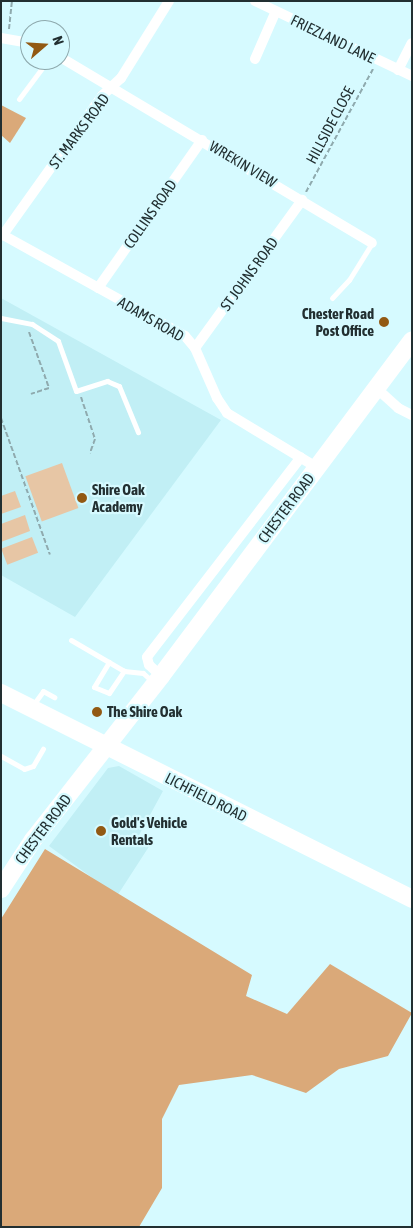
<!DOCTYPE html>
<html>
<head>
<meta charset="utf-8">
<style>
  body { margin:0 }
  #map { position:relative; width:413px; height:1228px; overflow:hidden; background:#d6faff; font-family:"Asap Condensed",sans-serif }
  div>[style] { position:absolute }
  .built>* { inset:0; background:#c1eff5 }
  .green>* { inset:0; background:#e7c6a5; transform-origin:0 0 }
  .forest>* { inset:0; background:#daa979 }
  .path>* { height:2px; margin-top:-1px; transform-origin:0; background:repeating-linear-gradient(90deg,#8faaae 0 5px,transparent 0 7.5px) }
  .service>* { height:5px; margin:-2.5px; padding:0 2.5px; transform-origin:2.5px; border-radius:2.5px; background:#fff }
  .minor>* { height:10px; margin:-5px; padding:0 5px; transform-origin:5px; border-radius:5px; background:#fff }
  .trunk>* { height:18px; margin:-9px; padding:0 9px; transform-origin:9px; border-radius:9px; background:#fff }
  .dots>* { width:14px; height:14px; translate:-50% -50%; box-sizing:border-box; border:2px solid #d6faff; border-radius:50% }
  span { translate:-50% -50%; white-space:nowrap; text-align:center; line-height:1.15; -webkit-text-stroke:4.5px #d6faff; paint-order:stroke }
  .street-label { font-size:15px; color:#222f31 }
  .poi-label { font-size:15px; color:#222f31; font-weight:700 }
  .right { translate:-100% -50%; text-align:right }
  .left { translate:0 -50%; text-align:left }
  .frame { position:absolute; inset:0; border:2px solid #222f31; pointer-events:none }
  .north { position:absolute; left:20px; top:20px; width:50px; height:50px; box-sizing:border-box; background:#d6faff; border:1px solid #8ea9ad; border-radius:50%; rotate:71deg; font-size:14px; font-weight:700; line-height:20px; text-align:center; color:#222f31 }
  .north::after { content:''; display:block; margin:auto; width:18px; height:22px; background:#925913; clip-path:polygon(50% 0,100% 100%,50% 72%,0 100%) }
</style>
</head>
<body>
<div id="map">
  <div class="built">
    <div style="clip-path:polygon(1px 298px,221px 420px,75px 617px,1px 575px)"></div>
    <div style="clip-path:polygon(119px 766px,163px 791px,138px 837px,150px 845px,117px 896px,49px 846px,108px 768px)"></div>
  </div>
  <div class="green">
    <div style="left:62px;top:463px;width:48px;height:39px;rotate:70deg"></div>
    <div style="clip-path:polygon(15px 491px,21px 507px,1px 514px,1px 496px)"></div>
    <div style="clip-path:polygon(25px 515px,30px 531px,1px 542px,1px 524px)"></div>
    <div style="left:32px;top:537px;width:17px;height:33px;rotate:69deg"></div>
  </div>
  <div class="forest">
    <div style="clip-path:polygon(1px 105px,26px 118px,10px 143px,1px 135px)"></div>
    <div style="clip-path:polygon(45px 849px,252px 975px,246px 996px,287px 1014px,330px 964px,412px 1013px,388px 1056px,339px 1069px,306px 1093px,252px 1075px,179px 1085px,162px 1119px,162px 1188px,139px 1227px,1px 1227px,1px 919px)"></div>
  </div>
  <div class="path">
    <div style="left:9px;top:29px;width:28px;rotate:-84deg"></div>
    <div style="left:306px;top:192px;width:140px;rotate:-61.4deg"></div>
    <div style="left:29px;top:332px;width:59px;rotate:70.3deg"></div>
    <div style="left:49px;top:388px;width:19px;rotate:162deg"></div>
    <div style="left:81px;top:397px;width:44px;rotate:71.6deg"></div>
    <div style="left:95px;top:439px;width:15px;rotate:110deg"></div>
    <div style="left:1px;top:418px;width:145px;rotate:70.3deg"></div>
  </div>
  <div class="service">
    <div style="left:19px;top:99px;width:49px;rotate:-53.4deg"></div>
    <div style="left:332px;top:298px;width:25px;rotate:-47deg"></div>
    <div style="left:349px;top:280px;width:44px;rotate:-58.1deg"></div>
    <div style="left:1px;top:318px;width:32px;rotate:11deg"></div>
    <div style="left:32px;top:324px;width:31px;rotate:33deg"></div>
    <div style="left:58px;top:341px;width:53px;rotate:70.2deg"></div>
    <div style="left:76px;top:391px;width:33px;rotate:-18deg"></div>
    <div style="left:107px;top:381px;width:13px;rotate:23deg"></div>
    <div style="left:119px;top:386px;width:50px;rotate:67.6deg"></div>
    <div style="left:71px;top:640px;width:61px;rotate:30.3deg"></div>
    <div style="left:124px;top:671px;width:19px;rotate:6deg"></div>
    <div style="left:143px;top:673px;width:13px;rotate:42deg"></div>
    <div style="left:109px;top:662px;width:29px;rotate:121deg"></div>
    <div style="left:94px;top:687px;width:16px;rotate:22deg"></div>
    <div style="left:109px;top:693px;width:27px;rotate:-56deg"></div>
    <div style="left:33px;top:705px;width:17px;rotate:-54deg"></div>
    <div style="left:43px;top:691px;width:13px;rotate:29deg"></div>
    <div style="left:1px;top:756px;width:26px;rotate:29deg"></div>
    <div style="left:24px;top:769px;width:9px;rotate:-18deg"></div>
    <div style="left:33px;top:766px;width:20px;rotate:-60deg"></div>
  </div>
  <div class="minor">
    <div style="left:169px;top:1px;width:91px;rotate:121.9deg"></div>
    <div style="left:121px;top:78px;width:26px;rotate:137deg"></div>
    <div style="left:102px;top:96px;width:171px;rotate:125.5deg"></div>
    <div style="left:3px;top:235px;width:208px;rotate:29deg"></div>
    <div style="left:185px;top:336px;width:16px;rotate:50deg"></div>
    <div style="left:195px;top:348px;width:55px;rotate:66.3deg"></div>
    <div style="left:217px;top:398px;width:18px;rotate:56deg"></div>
    <div style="left:227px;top:413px;width:104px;rotate:31.2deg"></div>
    <div style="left:255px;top:1px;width:174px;rotate:25.5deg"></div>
    <div style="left:1px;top:38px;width:29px;rotate:10deg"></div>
    <div style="left:60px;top:57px;width:363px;rotate:30.8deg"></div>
    <div style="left:255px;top:59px;width:52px;rotate:-66.4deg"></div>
    <div style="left:398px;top:70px;width:30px;rotate:-63deg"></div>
    <div style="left:98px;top:288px;width:181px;rotate:-54.9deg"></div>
    <div style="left:195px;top:348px;width:183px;rotate:-54.1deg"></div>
    <div style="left:375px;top:387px;width:31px;rotate:42deg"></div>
    <div style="left:398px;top:408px;width:16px;rotate:27deg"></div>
    <div style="left:161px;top:676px;width:16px;rotate:-137deg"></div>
    <div style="left:149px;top:665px;width:8px;rotate:-104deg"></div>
    <div style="left:147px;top:657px;width:252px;rotate:-52.4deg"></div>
  </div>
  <div class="trunk">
    <div style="left:1px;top:693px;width:460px;rotate:26.6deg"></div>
    <div style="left:1px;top:889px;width:59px;rotate:-56.9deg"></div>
    <div style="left:33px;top:840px;width:208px;rotate:-52deg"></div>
    <div style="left:161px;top:676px;width:419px;rotate:-53.2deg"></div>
  </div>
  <div class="dots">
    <div style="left:384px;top:322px;background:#925913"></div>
    <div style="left:82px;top:498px;background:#925913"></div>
    <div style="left:97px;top:712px;background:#925913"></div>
    <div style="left:101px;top:831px;background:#925913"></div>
  </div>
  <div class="street-label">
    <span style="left:333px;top:39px;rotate:26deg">FRIEZLAND LANE</span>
    <span style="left:330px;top:125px;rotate:-62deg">HILLSIDE CLOSE</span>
    <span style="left:79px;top:131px;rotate:-53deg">ST. MARKS ROAD</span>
    <span style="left:243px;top:164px;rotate:31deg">WREKIN VIEW</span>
    <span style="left:150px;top:214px;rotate:-55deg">COLLINS ROAD</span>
    <span style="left:249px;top:274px;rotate:-54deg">ST JOHNS ROAD</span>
    <span style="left:151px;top:319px;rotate:30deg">ADAMS ROAD</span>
    <span style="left:286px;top:508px;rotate:-53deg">CHESTER ROAD</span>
    <span style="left:206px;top:797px;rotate:27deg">LICHFIELD ROAD</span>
    <span style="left:43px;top:829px;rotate:-53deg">CHESTER ROAD</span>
  </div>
  <div class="poi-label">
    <span class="right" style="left:374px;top:322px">Chester Road<br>Post Office</span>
    <span class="left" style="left:92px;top:498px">Shire Oak<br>Academy</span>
    <span class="left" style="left:107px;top:712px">The Shire Oak</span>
    <span class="left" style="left:111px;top:831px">Gold's Vehicle<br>Rentals</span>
  </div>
  <div class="frame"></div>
  <div class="north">N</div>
</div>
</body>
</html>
